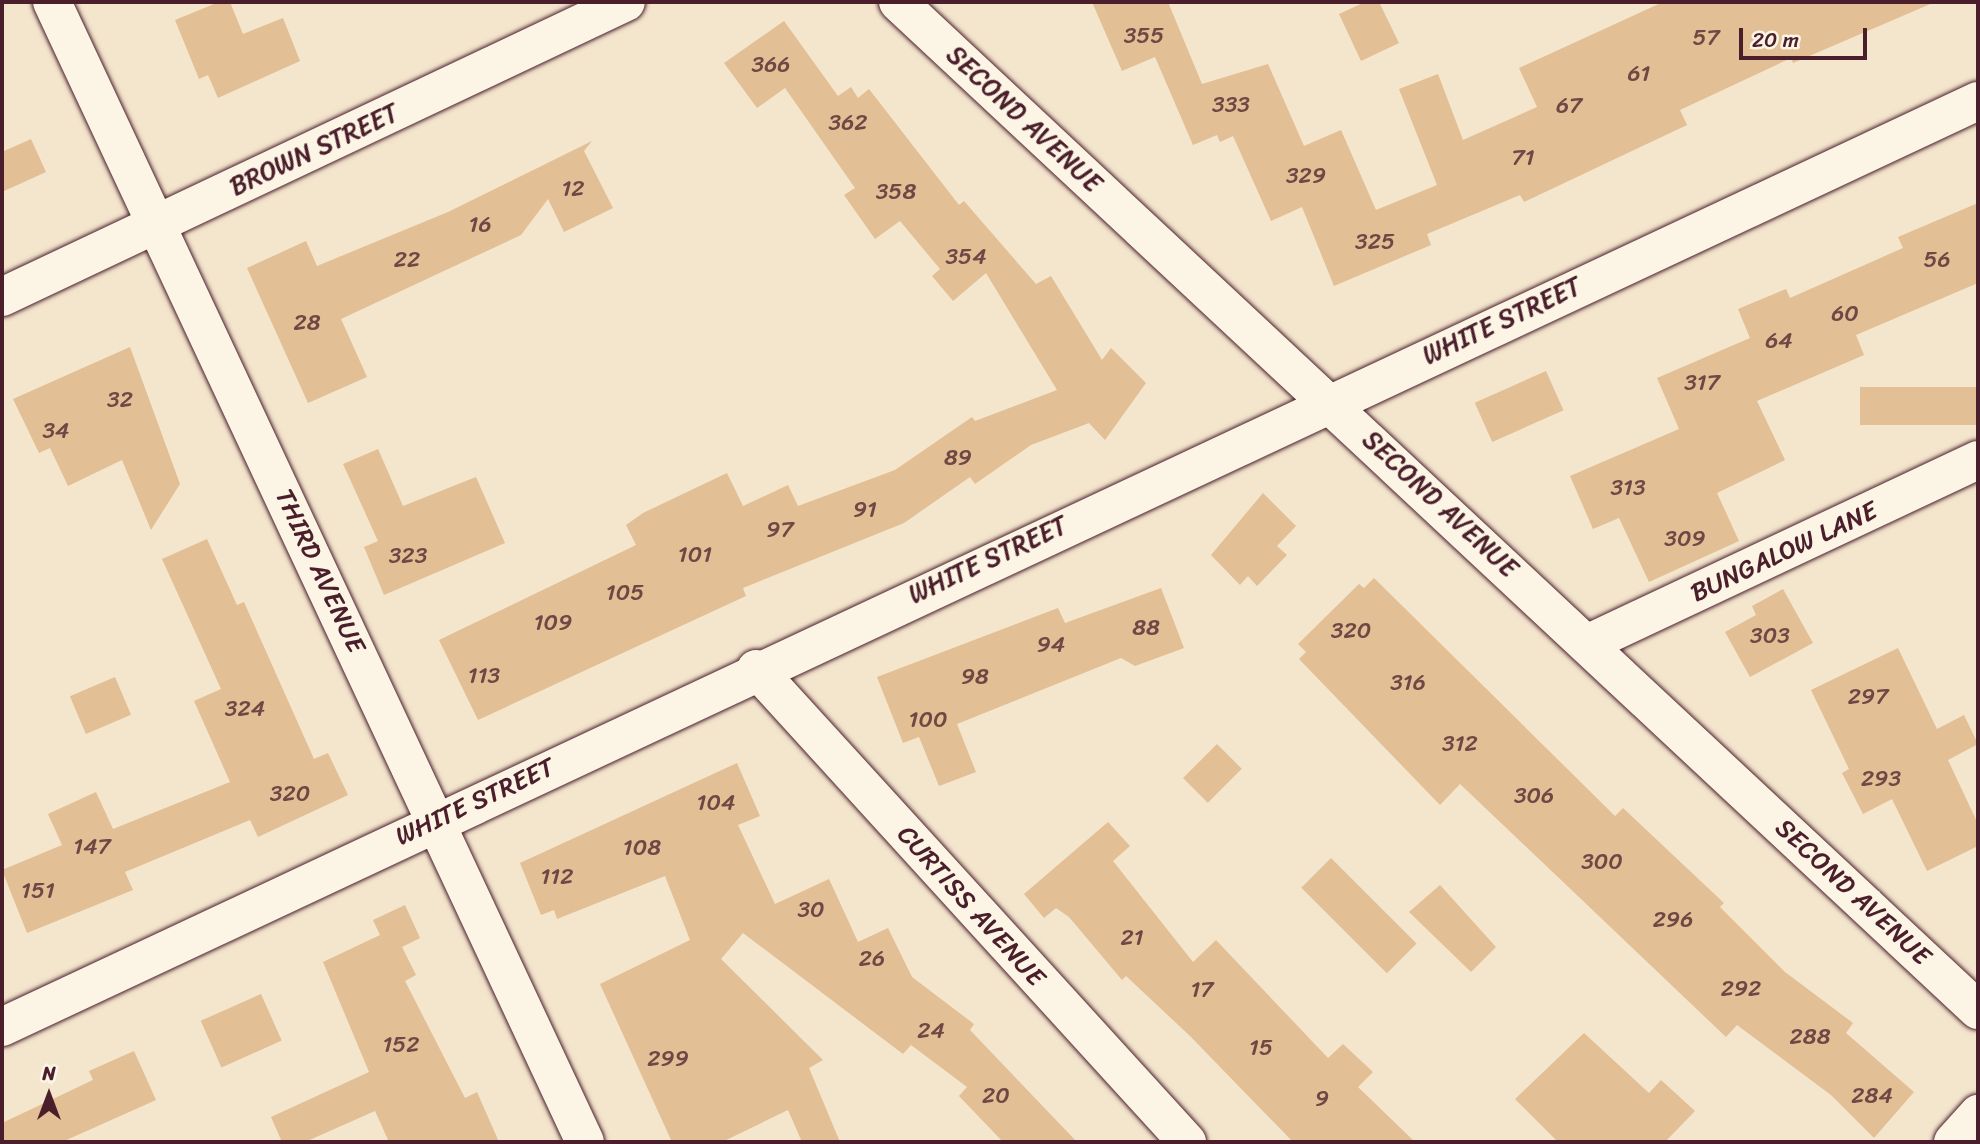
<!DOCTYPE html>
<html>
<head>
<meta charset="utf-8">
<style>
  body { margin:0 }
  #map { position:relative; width:1980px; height:1144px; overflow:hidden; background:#f4e5cd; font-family:Sriracha,sans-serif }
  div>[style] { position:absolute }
  .building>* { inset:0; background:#e2bf94; transform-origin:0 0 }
  .roads { filter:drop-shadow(0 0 2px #4a1f2b) drop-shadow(0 0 2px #4a1f2b) }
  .street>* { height:38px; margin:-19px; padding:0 19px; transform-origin:19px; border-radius:19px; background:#fcf5e5 }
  span { translate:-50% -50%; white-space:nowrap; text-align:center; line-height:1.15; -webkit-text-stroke:7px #fcf5e5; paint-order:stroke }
  .number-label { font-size:23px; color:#704745 }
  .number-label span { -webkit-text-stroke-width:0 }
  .street-label { font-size:26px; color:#4a1f2b }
  .frame { position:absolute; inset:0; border:4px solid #4a1f2b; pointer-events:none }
  .north { position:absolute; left:14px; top:1060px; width:70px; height:70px; -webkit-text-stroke:5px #fcf5e5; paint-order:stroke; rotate:0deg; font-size:19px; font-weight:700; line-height:28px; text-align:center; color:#4a1f2b }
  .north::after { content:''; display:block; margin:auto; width:24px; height:32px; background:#4a1f2b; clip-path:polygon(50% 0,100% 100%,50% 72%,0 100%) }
  .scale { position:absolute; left:1739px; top:28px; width:128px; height:32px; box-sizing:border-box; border:4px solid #4a1f2b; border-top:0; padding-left:9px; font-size:21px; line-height:24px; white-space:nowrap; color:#4a1f2b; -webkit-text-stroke:5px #fcf5e5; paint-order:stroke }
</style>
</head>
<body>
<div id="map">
  <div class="building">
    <div style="clip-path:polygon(219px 2px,230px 2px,243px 34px,283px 18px,300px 61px,218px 98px,208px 75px,199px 79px,175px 20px)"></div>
    <div style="clip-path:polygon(1092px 2px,1168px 2px,1202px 84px,1268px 64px,1304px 146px,1341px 130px,1376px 210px,1437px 185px,1399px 89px,1438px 74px,1463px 140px,1537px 107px,1519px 68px,1663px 2px,1935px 2px,1793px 63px,1791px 58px,1680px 110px,1687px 125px,1524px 202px,1520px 195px,1427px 234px,1431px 245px,1334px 286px,1302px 207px,1271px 221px,1233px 136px,1220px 142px,1217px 135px,1193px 145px,1155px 57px,1122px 71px)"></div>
    <div style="clip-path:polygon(1365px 2px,1379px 2px,1399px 43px,1361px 61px,1339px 14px)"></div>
    <div style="clip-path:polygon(784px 21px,838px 96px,851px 87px,858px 98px,869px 89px,959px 205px,964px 201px,1036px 284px,1051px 276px,1102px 360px,1111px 348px,1146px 383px,1105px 440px,1089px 423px,1031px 445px,975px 484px,970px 477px,904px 523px,743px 588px,746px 596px,478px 720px,439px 640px,636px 545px,626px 525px,643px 513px,727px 473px,743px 506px,788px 485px,798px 506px,895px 470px,972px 417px,975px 421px,1057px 390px,986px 273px,953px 301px,932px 276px,940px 269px,900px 221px,875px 239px,844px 195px,855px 188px,785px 88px,757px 108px,724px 63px)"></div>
    <div style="clip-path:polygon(31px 139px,46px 172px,2px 192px,2px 152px)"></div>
    <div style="clip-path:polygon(592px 141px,584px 151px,613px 208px,564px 232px,548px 199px,521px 235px,341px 319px,367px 377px,308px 403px,247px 268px,306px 241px,317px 266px,448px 212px)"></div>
    <div style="clip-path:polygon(1978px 203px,1978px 283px,1856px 335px,1864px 355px,1757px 401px,1785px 460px,1717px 493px,1739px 541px,1649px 582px,1619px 518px,1593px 529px,1570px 476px,1679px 429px,1657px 378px,1750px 338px,1738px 309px,1786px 289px,1790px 298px,1903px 248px,1898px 237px)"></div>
    <div style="clip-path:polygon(130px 347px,180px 484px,151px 530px,122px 460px,68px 486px,50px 448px,39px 453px,13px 399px)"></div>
    <div style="left:1546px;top:371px;width:43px;height:78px;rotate:66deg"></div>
    <div style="left:1978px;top:387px;width:38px;height:118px;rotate:90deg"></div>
    <div style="clip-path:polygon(378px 449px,403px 506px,476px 477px,505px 543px,384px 595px,364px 547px,378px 541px,343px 464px)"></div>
    <div style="clip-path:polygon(1263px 493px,1296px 526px,1277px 546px,1287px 555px,1257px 586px,1248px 576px,1240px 585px,1211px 555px)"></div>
    <div style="clip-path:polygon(207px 539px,237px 605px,244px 602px,314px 759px,328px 753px,348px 795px,258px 837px,250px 820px,125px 872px,133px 890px,27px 933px,2px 870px,62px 845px,48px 814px,96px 792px,113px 829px,230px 782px,194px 701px,221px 689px,162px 559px)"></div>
    <div style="clip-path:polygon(1374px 578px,1615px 816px,1623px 808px,1724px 903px,1720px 907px,1785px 972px,1853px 1023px,1846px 1033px,1914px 1092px,1874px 1138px,1831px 1095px,1737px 1025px,1726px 1037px,1460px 784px,1440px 805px,1299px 659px,1306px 652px,1298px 644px,1359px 584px,1364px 588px)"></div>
    <div style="clip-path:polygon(1161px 588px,1184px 648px,1135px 666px,1121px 658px,957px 724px,976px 772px,939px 786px,919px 737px,903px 743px,877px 677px,1058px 608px,1065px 623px)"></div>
    <div style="clip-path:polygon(1783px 589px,1813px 643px,1750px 677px,1725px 632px,1756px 615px,1752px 606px)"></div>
    <div style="clip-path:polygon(1898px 648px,1937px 729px,1964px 715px,1978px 744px,1948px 760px,1978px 824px,1978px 846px,1927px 871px,1892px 799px,1863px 814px,1842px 773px,1849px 769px,1811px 690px)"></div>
    <div style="left:115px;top:677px;width:41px;height:49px;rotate:67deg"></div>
    <div style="left:1217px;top:744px;width:35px;height:48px;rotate:45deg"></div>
    <div style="clip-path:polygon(737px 763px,760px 816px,738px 825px,775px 904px,829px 879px,858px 942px,888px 928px,912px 977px,974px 1024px,970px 1030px,1077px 1142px,1003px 1142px,959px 1096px,967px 1087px,911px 1045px,903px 1054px,743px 933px,721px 959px,823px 1060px,809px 1068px,840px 1142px,802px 1142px,788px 1110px,722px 1142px,672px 1142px,600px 984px,690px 940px,665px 876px,557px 919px,554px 910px,541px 915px,520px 863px)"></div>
    <div style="clip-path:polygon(1108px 822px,1130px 846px,1113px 861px,1193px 962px,1216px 940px,1328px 1058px,1343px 1044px,1373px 1072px,1358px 1087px,1415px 1142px,1293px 1142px,1190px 1036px,1126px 976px,1122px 980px,1069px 917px,1056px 908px,1044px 918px,1024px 894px)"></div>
    <div style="left:1331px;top:858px;width:121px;height:42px;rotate:45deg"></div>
    <div style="clip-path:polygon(1440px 885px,1496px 947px,1471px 972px,1409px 912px)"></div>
    <div style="clip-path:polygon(405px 905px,420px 938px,402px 947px,416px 975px,405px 981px,465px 1098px,477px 1092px,499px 1142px,389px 1142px,375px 1111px,305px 1142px,282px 1142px,271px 1117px,369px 1072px,323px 962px,380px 935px,373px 920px)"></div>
    <div style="left:261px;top:994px;width:51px;height:66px;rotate:66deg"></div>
    <div style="clip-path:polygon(1584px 1033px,1649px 1093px,1661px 1080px,1695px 1111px,1665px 1142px,1558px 1142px,1515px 1099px)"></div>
    <div style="clip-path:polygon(134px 1051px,156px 1100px,62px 1142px,2px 1142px,2px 1123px,93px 1080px,89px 1071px)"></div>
  </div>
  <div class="roads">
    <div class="street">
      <div style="left:52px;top:2px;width:1258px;rotate:64.94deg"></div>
      <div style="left:898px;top:2px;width:1477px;rotate:43.03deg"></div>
      <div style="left:2px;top:297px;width:690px;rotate:-25.3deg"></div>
      <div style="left:1589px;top:643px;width:430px;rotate:-25.2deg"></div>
      <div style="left:756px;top:669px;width:640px;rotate:47.66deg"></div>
      <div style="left:2px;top:1027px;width:2182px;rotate:-25.11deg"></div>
      <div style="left:1953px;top:1142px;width:38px;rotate:-48deg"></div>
    </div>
  </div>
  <div class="number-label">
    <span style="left:1144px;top:36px">355</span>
    <span style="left:1706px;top:38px">57</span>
    <span style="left:771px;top:65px">366</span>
    <span style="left:1639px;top:74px">61</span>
    <span style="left:1231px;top:105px">333</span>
    <span style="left:1569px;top:106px">67</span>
    <span style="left:848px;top:123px">362</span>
    <span style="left:1523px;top:158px">71</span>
    <span style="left:1306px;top:176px">329</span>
    <span style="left:573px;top:189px">12</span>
    <span style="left:896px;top:192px">358</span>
    <span style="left:480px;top:225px">16</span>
    <span style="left:1375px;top:242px">325</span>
    <span style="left:966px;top:257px">354</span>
    <span style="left:407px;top:260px">22</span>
    <span style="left:1937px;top:260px">56</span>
    <span style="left:1845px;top:314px">60</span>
    <span style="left:307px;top:323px">28</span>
    <span style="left:1779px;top:341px">64</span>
    <span style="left:1702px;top:383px">317</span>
    <span style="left:120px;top:400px">32</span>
    <span style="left:56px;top:431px">34</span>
    <span style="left:958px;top:458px">89</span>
    <span style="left:1628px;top:488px">313</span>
    <span style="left:865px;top:510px">91</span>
    <span style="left:780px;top:530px">97</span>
    <span style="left:1685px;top:539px">309</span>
    <span style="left:695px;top:555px">101</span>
    <span style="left:408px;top:556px">323</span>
    <span style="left:625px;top:593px">105</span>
    <span style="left:553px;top:623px">109</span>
    <span style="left:1146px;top:628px">88</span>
    <span style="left:1351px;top:631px">320</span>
    <span style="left:1770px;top:636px">303</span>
    <span style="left:1051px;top:645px">94</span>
    <span style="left:484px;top:676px">113</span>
    <span style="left:975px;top:677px">98</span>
    <span style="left:1408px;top:683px">316</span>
    <span style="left:1868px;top:697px">297</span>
    <span style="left:245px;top:709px">324</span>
    <span style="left:928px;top:720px">100</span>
    <span style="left:1460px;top:744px">312</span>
    <span style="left:1881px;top:779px">293</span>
    <span style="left:290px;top:794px">320</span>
    <span style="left:1534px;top:796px">306</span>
    <span style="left:716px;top:803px">104</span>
    <span style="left:92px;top:847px">147</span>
    <span style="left:642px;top:848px">108</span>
    <span style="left:1602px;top:862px">300</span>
    <span style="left:557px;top:877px">112</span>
    <span style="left:38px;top:891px">151</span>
    <span style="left:811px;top:910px">30</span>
    <span style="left:1673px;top:920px">296</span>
    <span style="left:1132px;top:938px">21</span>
    <span style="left:872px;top:959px">26</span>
    <span style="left:1741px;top:989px">292</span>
    <span style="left:1202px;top:990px">17</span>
    <span style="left:931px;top:1031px">24</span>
    <span style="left:1810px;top:1037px">288</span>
    <span style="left:401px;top:1045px">152</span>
    <span style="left:1261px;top:1048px">15</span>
    <span style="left:668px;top:1059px">299</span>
    <span style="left:996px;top:1096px">20</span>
    <span style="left:1872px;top:1096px">284</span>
    <span style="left:1322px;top:1099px">9</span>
  </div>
  <div class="street-label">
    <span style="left:1024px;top:119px;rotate:43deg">SECOND AVENUE</span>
    <span style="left:314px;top:150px;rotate:-25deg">BROWN STREET</span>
    <span style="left:1502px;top:321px;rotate:-25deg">WHITE STREET</span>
    <span style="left:1440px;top:504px;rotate:43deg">SECOND AVENUE</span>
    <span style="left:1784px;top:552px;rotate:-25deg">BUNGALOW LANE</span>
    <span style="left:988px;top:560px;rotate:-25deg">WHITE STREET</span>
    <span style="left:320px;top:571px;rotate:65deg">THIRD AVENUE</span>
    <span style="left:475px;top:802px;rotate:-25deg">WHITE STREET</span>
    <span style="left:1853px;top:892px;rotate:43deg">SECOND AVENUE</span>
    <span style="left:971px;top:906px;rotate:48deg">CURTISS AVENUE</span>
  </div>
  <div class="frame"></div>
  <div class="north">N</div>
  <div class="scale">20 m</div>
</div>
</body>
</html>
